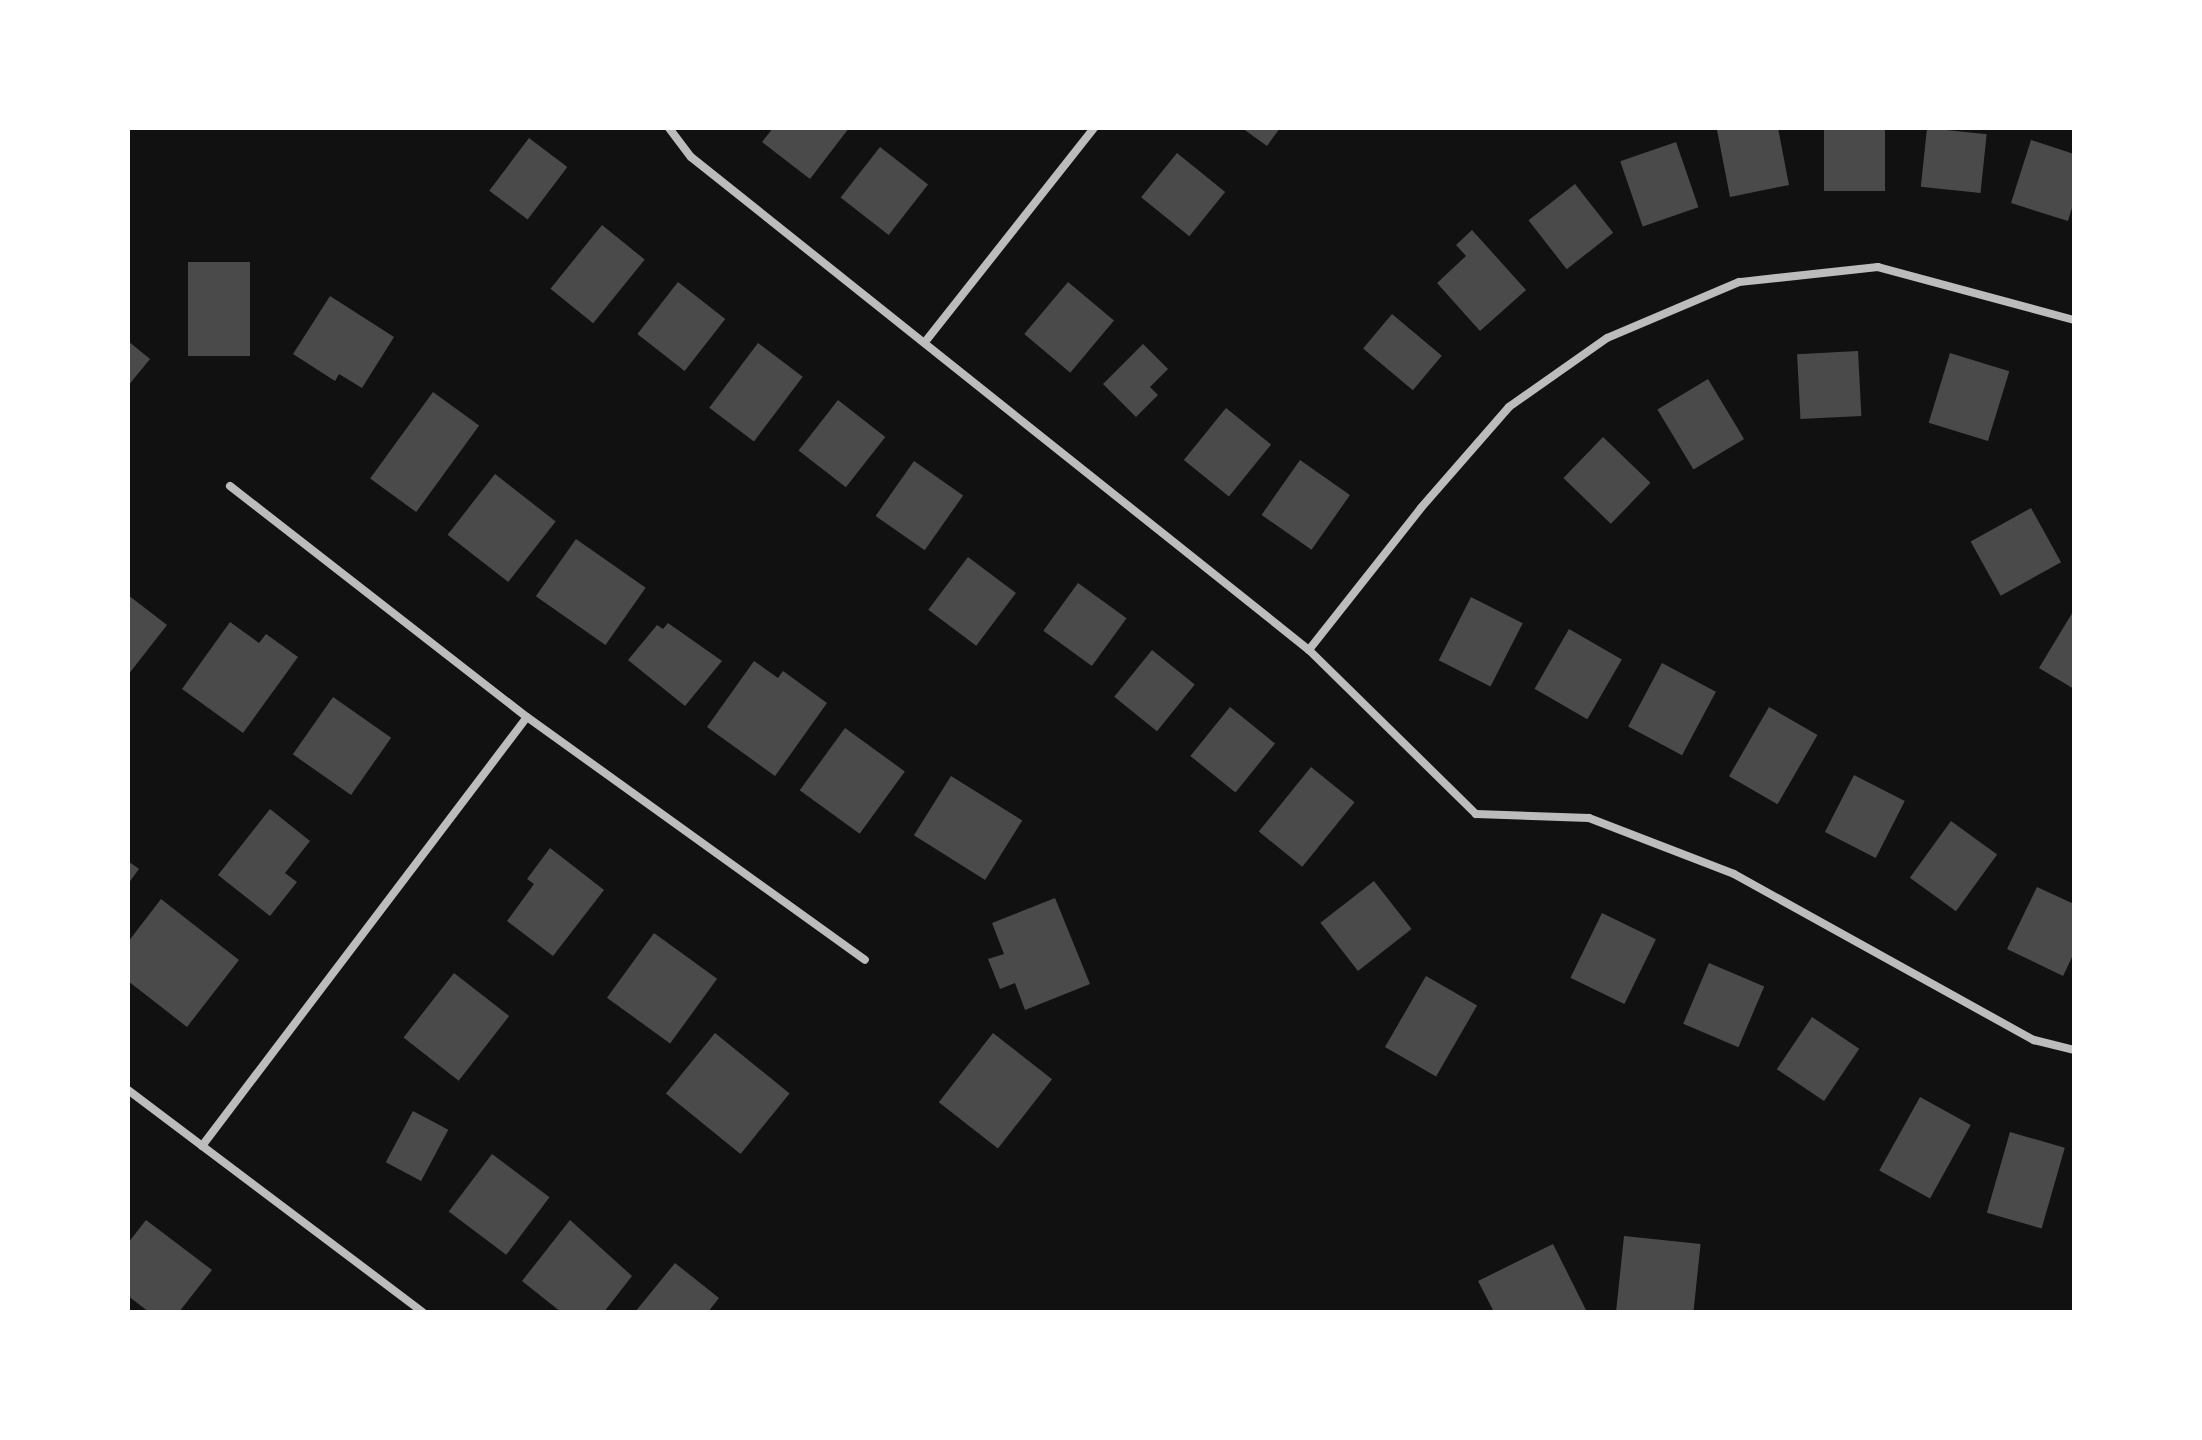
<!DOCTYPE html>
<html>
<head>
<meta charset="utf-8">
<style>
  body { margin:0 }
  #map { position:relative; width:2202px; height:1440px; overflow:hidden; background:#111; font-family:"Public Sans",sans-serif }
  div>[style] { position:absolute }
  .building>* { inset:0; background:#4a4a4a; transform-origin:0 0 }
  .minor>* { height:8px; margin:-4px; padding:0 4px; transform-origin:4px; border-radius:4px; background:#bcbcbc }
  span { translate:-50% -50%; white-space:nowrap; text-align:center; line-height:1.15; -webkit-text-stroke:6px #fff; paint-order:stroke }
  .frame { position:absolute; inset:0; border:130px solid #fff; pointer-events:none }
</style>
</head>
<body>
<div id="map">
  <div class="building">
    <div style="clip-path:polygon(773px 128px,849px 128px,810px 179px,762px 142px)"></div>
    <div style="clip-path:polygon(1242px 128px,1280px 128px,1267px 146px)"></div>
    <div style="clip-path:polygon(1778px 128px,1789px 185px,1730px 197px,1717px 130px)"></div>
    <div style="left:1824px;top:128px;width:61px;height:63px"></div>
    <div style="left:1927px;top:128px;width:60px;height:59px;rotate:6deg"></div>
    <div style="left:529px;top:138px;width:48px;height:66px;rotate:37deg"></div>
    <div style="clip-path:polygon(2031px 140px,2074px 154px,2074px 201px,2068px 221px,2011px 203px)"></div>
    <div style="left:1676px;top:142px;width:69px;height:59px;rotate:71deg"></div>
    <div style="left:880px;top:147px;width:61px;height:64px;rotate:38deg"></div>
    <div style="left:1177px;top:153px;width:62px;height:57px;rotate:39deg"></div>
    <div style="left:1575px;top:184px;width:62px;height:59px;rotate:52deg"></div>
    <div style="left:602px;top:225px;width:55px;height:82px;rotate:39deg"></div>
    <div style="clip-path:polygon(1472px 230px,1526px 290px,1480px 331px,1437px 283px,1466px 256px,1456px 245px)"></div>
    <div style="left:188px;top:262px;width:62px;height:94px"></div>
    <div style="left:678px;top:282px;width:60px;height:66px;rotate:38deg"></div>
    <div style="left:1068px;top:282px;width:60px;height:68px;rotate:40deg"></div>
    <div style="clip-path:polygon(330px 296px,394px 337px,362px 388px,339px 374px,335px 381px,293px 354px)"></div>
    <div style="left:1392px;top:314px;width:65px;height:45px;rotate:40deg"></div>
    <div style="clip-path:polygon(128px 341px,150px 359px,128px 386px)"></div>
    <div style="left:758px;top:343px;width:56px;height:81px;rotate:37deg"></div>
    <div style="clip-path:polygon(1143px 344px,1168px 369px,1150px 387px,1158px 395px,1136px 417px,1103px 384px)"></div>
    <div style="left:1858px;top:351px;width:65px;height:61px;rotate:87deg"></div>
    <div style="left:1950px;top:353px;width:62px;height:73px;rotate:17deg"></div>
    <div style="left:1708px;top:379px;width:70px;height:59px;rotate:59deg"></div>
    <div style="left:433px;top:392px;width:57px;height:107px;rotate:36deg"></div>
    <div style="left:838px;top:400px;width:60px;height:64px;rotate:38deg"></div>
    <div style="left:1226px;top:408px;width:58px;height:67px;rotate:39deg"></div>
    <div style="left:1603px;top:437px;width:66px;height:57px;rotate:44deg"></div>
    <div style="left:1300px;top:460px;width:61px;height:67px;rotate:35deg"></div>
    <div style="left:914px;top:461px;width:60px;height:67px;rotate:35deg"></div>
    <div style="left:495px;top:474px;width:77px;height:77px;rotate:38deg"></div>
    <div style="left:2031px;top:508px;width:62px;height:69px;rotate:61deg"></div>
    <div style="left:576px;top:539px;width:85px;height:70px;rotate:35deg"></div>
    <div style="left:968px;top:557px;width:60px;height:66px;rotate:37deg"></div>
    <div style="left:1078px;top:583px;width:60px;height:59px;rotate:36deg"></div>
    <div style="clip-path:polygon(128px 595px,167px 625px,128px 675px)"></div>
    <div style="left:1471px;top:597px;width:58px;height:71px;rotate:27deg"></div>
    <div style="clip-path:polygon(2074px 610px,2074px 689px,2039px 668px)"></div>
    <div style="clip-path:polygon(230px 622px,259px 643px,266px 634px,298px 657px,243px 733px,182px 689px)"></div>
    <div style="clip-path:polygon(668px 623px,722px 661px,685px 706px,628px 660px,657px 625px,663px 629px)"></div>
    <div style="left:1569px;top:629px;width:61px;height:69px;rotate:30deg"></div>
    <div style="left:1152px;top:650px;width:55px;height:60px;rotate:39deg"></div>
    <div style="clip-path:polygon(754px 661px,778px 678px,783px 671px,827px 703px,775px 776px,707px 727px)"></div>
    <div style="left:1662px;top:663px;width:61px;height:72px;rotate:28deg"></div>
    <div style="left:333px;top:697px;width:71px;height:70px;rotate:35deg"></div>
    <div style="left:1230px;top:707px;width:58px;height:63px;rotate:39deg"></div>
    <div style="left:1769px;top:707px;width:56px;height:80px;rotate:30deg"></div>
    <div style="left:845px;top:728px;width:74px;height:77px;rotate:36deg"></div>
    <div style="left:1311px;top:767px;width:56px;height:83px;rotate:39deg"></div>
    <div style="left:1854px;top:775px;width:57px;height:64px;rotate:27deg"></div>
    <div style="left:951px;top:776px;width:84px;height:70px;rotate:32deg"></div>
    <div style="clip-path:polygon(270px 809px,310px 841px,285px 873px,297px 882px,270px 916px,218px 875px)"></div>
    <div style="left:1951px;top:821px;width:57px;height:70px;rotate:36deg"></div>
    <div style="clip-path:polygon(550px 848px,604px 890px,553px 956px,507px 921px,534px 884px,527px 879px)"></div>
    <div style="clip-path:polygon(128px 861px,139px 869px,128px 884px)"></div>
    <div style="left:1374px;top:881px;width:61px;height:68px;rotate:52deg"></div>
    <div style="clip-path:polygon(2037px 887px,2074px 904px,2074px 953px,2063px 976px,2007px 949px)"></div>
    <div style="clip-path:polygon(1055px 898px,1090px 984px,1025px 1010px,1015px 983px,1000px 989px,988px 959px,1004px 954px,992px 923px)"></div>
    <div style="clip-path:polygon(161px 899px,239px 960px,187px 1027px,128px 981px,128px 942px)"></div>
    <div style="left:1602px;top:913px;width:60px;height:72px;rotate:26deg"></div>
    <div style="left:654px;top:933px;width:78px;height:80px;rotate:36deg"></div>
    <div style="left:1709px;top:963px;width:60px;height:66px;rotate:23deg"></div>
    <div style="left:454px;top:973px;width:70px;height:82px;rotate:38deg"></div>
    <div style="left:1426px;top:976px;width:59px;height:82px;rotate:30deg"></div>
    <div style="left:1812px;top:1017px;width:57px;height:63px;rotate:34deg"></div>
    <div style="left:715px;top:1033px;width:96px;height:78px;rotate:39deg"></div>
    <div style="left:993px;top:1033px;width:75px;height:88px;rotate:38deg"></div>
    <div style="left:1920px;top:1097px;width:58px;height:84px;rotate:29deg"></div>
    <div style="left:413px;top:1111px;width:40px;height:58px;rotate:28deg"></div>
    <div style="left:2010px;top:1132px;width:57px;height:84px;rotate:16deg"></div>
    <div style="left:492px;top:1154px;width:72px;height:72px;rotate:37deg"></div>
    <div style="clip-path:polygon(146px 1220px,212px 1270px,179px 1312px,149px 1312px,128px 1296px,128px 1243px)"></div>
    <div style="clip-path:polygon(570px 1220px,632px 1276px,604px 1312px,561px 1312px,522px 1281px)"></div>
    <div style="left:1624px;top:1236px;width:77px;height:76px;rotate:6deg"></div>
    <div style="clip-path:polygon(1553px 1244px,1587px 1312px,1494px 1312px,1478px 1281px)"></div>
    <div style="clip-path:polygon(675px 1263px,719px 1298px,708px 1312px,635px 1312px)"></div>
  </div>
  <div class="minor">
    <div style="left:669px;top:128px;width:36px;rotate:53deg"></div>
    <div style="left:691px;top:157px;width:791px;rotate:38.58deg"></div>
    <div style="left:2074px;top:320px;width:203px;rotate:-164.9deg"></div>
    <div style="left:1878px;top:267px;width:140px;rotate:173.8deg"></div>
    <div style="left:1739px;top:282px;width:143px;rotate:157deg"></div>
    <div style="left:1607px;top:338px;width:120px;rotate:144.9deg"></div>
    <div style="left:1509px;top:407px;width:134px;rotate:131.1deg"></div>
    <div style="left:1421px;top:508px;width:181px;rotate:128.3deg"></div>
    <div style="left:1309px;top:650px;width:234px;rotate:44.5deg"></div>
    <div style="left:1476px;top:814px;width:113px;rotate:2deg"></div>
    <div style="left:1589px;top:818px;width:155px;rotate:21.1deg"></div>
    <div style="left:1734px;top:874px;width:343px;rotate:29deg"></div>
    <div style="left:2034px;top:1040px;width:41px;rotate:14deg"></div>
    <div style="left:925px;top:342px;width:273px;rotate:-51.7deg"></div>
    <div style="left:230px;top:486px;width:376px;rotate:37.9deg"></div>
    <div style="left:527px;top:717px;width:416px;rotate:35.7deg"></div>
    <div style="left:128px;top:1090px;width:369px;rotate:37deg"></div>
    <div style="left:202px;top:1146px;width:538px;rotate:-52.85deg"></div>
  </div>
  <div class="frame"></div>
</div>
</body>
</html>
